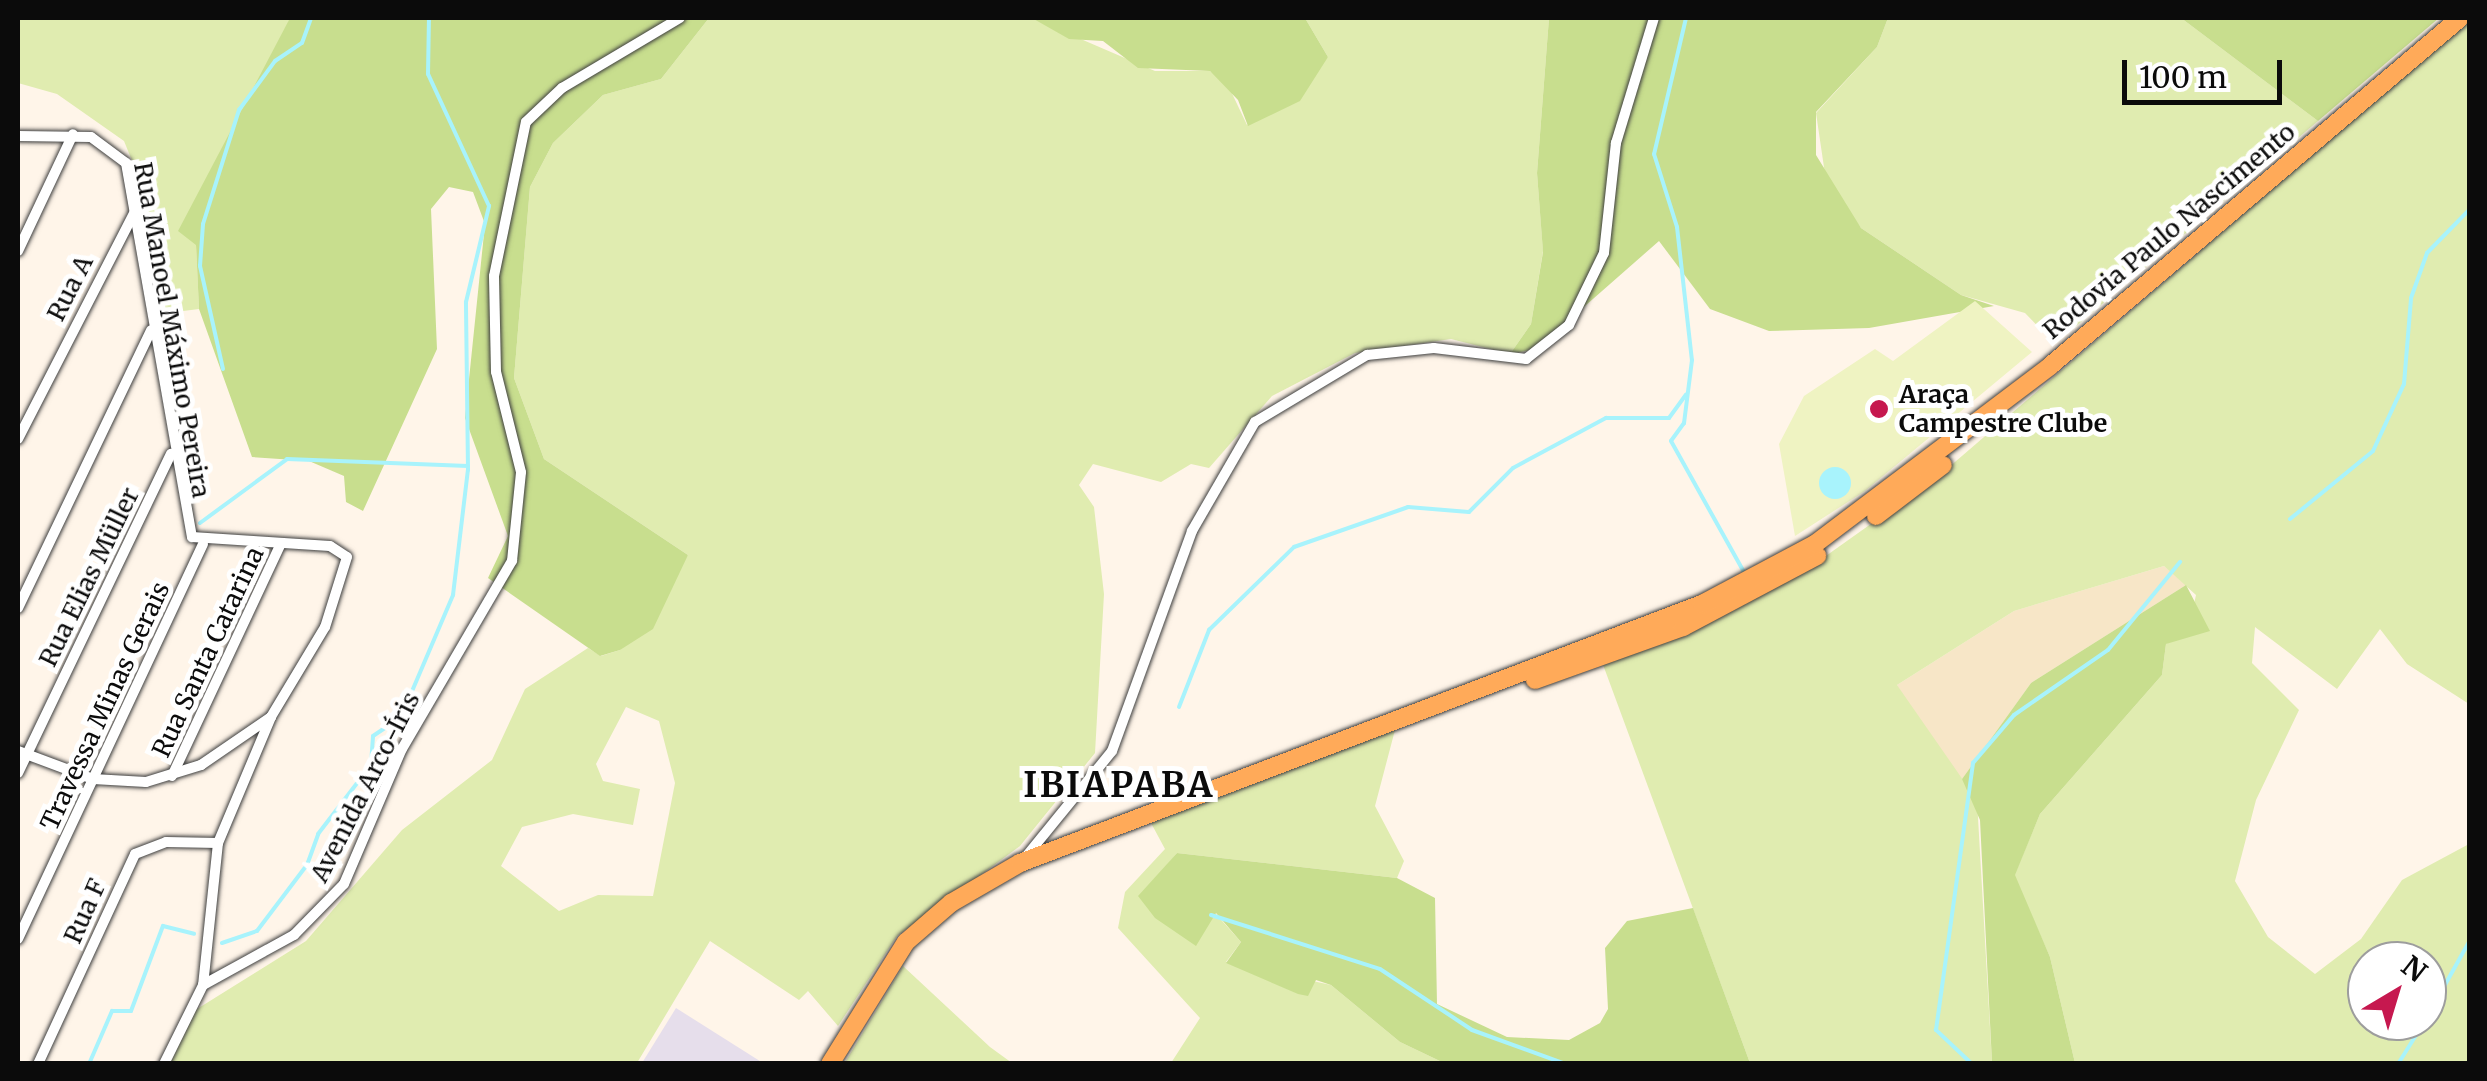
<!DOCTYPE html>
<html>
<head>
<meta charset="utf-8">
<style>
  body { margin:0 }
  #map { position:relative; width:2487px; height:1081px; overflow:hidden; background:#fff5e9; font-family:Merriweather,serif }
  div>[style] { position:absolute }
  .industrial>* { inset:0; background:#e6deeb }
  .farmland>* { inset:0; background:#f7e6c7 }
  .green>* { inset:0; background:#e0ecb0 }
  .forest>* { inset:0; background:#c8de8e }
  .pitch>* { inset:0; background:#eff3c2 }
  .water>* { inset:0; background:#a8f3fc }
  .round { border-radius:50% }
  .stream>* { height:4px; margin:-2px; padding:0 2px; transform-origin:2px; border-radius:2px; background:#a8f3fc }
  .roads { filter:drop-shadow(0 0 2px #3e3e3e) drop-shadow(0 0 2px #3e3e3e) }
  .minor>* { height:10px; margin:-5px; padding:0 5px; transform-origin:5px; border-radius:5px; background:#fff }
  .primary>* { height:18px; margin:-9px; padding:0 9px; transform-origin:9px; border-radius:9px; background:#ffaa59 }
  .dots>* { width:28px; height:28px; translate:-50% -50%; box-sizing:border-box; border:5px solid #fff; border-radius:50% }
  span { translate:-50% -50%; white-space:nowrap; text-align:center; line-height:1.15; -webkit-text-stroke:10px #fff; paint-order:stroke }
  .street-label { font-size:25px; color:#0b0b0b }
  .poi-label { font-size:25px; color:#0b0b0b; font-weight:700 }
  .left { translate:0 -50%; text-align:left }
  .district-label { font-size:35px; color:#0b0b0b; font-weight:700; letter-spacing:2.5px }
  .frame { position:absolute; inset:0; border:20px solid #0b0b0b; pointer-events:none }
  .north { position:absolute; left:2347px; top:941px; width:100px; height:100px; box-sizing:border-box; background:#fff; border:2px solid #9d9d9d; border-radius:50%; rotate:38deg; font-size:28px; font-weight:700; line-height:40px; text-align:center; color:#0b0b0b }
  .north::after { content:''; display:block; margin:auto; width:35px; height:45px; background:#c6184f; clip-path:polygon(50% 0,100% 100%,50% 72%,0 100%) }
  .scale { position:absolute; left:2122px; top:60px; width:160px; height:45px; box-sizing:border-box; border:5px solid #0b0b0b; border-top:0; padding-left:12px; font-size:30px; line-height:35px; white-space:nowrap; color:#0b0b0b; -webkit-text-stroke:8px #fff; paint-order:stroke }
</style>
</head>
<body>
<div id="map">
  <div class="industrial">
    <div style="clip-path:polygon(676px 1008px,763px 1063px,642px 1063px)"></div>
  </div>
  <div class="farmland">
    <div style="clip-path:polygon(2164px 566px,2186px 585px,2031px 683px,1962px 779px,1902px 705px,1897px 685px,2014px 611px)"></div>
  </div>
  <div class="green">
    <div style="clip-path:polygon(18px 18px,290px 18px,196px 245px,199px 309px,159px 314px,141px 183px,124px 141px,57px 94px,18px 83px)"></div>
    <div style="clip-path:polygon(evenodd,709px 18px,1032px 18px,1155px 71px,1210px 71px,1228px 85px,1247px 125px,1328px 57px,1305px 18px,1549px 18px,1537px 173px,1543px 251px,1531px 324px,1510px 354px,1451px 339px,1355px 353px,1272px 396px,1209px 468px,1191px 464px,1161px 482px,1093px 464px,1079px 485px,1094px 507px,1104px 594px,1095px 753px,1020px 846px,897px 936px,838px 1026px,808px 991px,799px 1000px,710px 941px,637px 1063px,161px 1064px,189px 1014px,306px 941px,402px 830px,492px 760px,525px 689px,588px 648px,601px 656px,620px 650px,688px 555px,544px 459px,514px 378px,530px 187px,553px 143px,603px 95px,661px 79px,709px 18px,626px 707px,659px 721px,675px 783px,653px 896px,598px 895px,559px 911px,501px 866px,522px 827px,573px 814px,633px 825px,640px 789px,603px 781px,596px 764px,626px 707px)"></div>
    <div style="clip-path:polygon(1888px 18px,2181px 18px,2318px 121px,2055px 344px,2025px 313px,1961px 295px,1861px 228px,1826px 181px,1816px 113px,1877px 47px)"></div>
    <div style="clip-path:polygon(evenodd,2469px 20px,2469px 704px,2407px 664px,2380px 629px,2337px 689px,2255px 627px,2252px 663px,2299px 710px,2256px 800px,2235px 881px,2268px 937px,2315px 974px,2361px 939px,2402px 880px,2469px 844px,2469px 1063px,2075px 1063px,2050px 957px,2014px 876px,2040px 814px,2162px 675px,2166px 644px,2188px 631px,2196px 595px,2164px 566px,2014px 611px,1897px 685px,1977px 800px,1992px 1063px,1750px 1063px,1602px 662px,1809px 568px,1941px 474px,2469px 20px,2367px 961px,2427px 961px,2427px 1021px,2367px 1021px,2367px 961px)"></div>
    <div style="clip-path:polygon(1395px 730px,1375px 806px,1404px 861px,1397px 878px,1177px 853px,1160px 873px,1195px 945px,1215px 913px,1241px 942px,1226px 962px,1331px 985px,1400px 1042px,1444px 1063px,1171px 1063px,1200px 1018px,1118px 928px,1125px 892px,1165px 849px,1151px 823px)"></div>
    <div style="clip-path:polygon(903px 966px,990px 1047px,1012px 1063px,844px 1064px)"></div>
  </div>
  <div class="forest">
    <div style="clip-path:polygon(290px 18px,709px 18px,661px 79px,603px 95px,553px 143px,530px 187px,514px 378px,544px 459px,688px 555px,653px 629px,620px 650px,600px 656px,488px 578px,508px 536px,465px 418px,485px 224px,473px 192px,449px 187px,431px 209px,437px 349px,363px 511px,346px 502px,344px 476px,309px 461px,252px 457px,199px 309px,196px 245px,178px 231px)"></div>
    <div style="clip-path:polygon(1032px 18px,1305px 18px,1328px 57px,1300px 101px,1248px 126px,1238px 100px,1210px 71px,1138px 68px,1103px 41px,1069px 39px)"></div>
    <div style="clip-path:polygon(1549px 18px,1888px 18px,1877px 47px,1816px 112px,1816px 155px,1861px 228px,1961px 295px,1994px 306px,1869px 328px,1769px 331px,1710px 309px,1659px 241px,1536px 349px,1510px 354px,1531px 324px,1543px 252px,1537px 173px)"></div>
    <div style="clip-path:polygon(2181px 18px,2439px 18px,2318px 121px)"></div>
    <div style="clip-path:polygon(2186px 585px,2210px 631px,2166px 644px,2162px 675px,2040px 814px,2015px 875px,2050px 957px,2075px 1063px,1992px 1063px,1980px 820px,1962px 779px,2031px 683px)"></div>
    <div style="clip-path:polygon(1177px 853px,1397px 878px,1435px 898px,1437px 1004px,1507px 1037px,1569px 1040px,1600px 1023px,1608px 1009px,1605px 948px,1627px 921px,1693px 908px,1750px 1063px,1444px 1063px,1400px 1042px,1331px 985px,1316px 980px,1308px 996px,1298px 994px,1226px 963px,1241px 942px,1216px 913px,1196px 946px,1155px 918px,1138px 896px)"></div>
  </div>
  <div class="pitch">
    <div style="clip-path:polygon(1975px 301px,2032px 352px,1865px 491px,1795px 536px,1779px 444px,1804px 396px,1875px 349px,1893px 361px)"></div>
  </div>
  <div class="water">
    <div class="round" style="left:1819px;top:467px;width:32px;height:32px"></div>
  </div>
  <div class="stream">
    <div style="left:1686px;top:18px;width:140px;rotate:103.2deg"></div>
    <div style="left:1654px;top:154px;width:77px;rotate:72.5deg"></div>
    <div style="left:1677px;top:227px;width:134px;rotate:83.6deg"></div>
    <div style="left:1692px;top:360px;width:64px;rotate:97.2deg"></div>
    <div style="left:1684px;top:423px;width:22px;rotate:126deg"></div>
    <div style="left:1671px;top:441px;width:150px;rotate:60.9deg"></div>
    <div style="left:223px;top:369px;width:106px;rotate:-102.6deg"></div>
    <div style="left:200px;top:266px;width:42px;rotate:-85.9deg"></div>
    <div style="left:203px;top:224px;width:120px;rotate:-72.5deg"></div>
    <div style="left:239px;top:110px;width:61px;rotate:-53.7deg"></div>
    <div style="left:275px;top:61px;width:32px;rotate:-34deg"></div>
    <div style="left:302px;top:43px;width:27px;rotate:-70deg"></div>
    <div style="left:2290px;top:519px;width:107px;rotate:-39.3deg"></div>
    <div style="left:2373px;top:451px;width:74px;rotate:-65.2deg"></div>
    <div style="left:2404px;top:384px;width:86px;rotate:-85.3deg"></div>
    <div style="left:2411px;top:298px;width:48px;rotate:-70.4deg"></div>
    <div style="left:2427px;top:253px;width:62px;rotate:-45.7deg"></div>
    <div style="left:200px;top:523px;width:108px;rotate:-36.3deg"></div>
    <div style="left:287px;top:459px;width:181px;rotate:2.2deg"></div>
    <div style="left:1179px;top:707px;width:83px;rotate:-68.7deg"></div>
    <div style="left:1209px;top:630px;width:119px;rotate:-44.3deg"></div>
    <div style="left:1294px;top:547px;width:121px;rotate:-19.3deg"></div>
    <div style="left:1408px;top:507px;width:61px;rotate:4.7deg"></div>
    <div style="left:1469px;top:512px;width:62px;rotate:-45deg"></div>
    <div style="left:1513px;top:468px;width:106px;rotate:-28.3deg"></div>
    <div style="left:1606px;top:418px;width:63px"></div>
    <div style="left:1669px;top:418px;width:29px;rotate:-54deg"></div>
    <div style="left:1211px;top:915px;width:177px;rotate:17.7deg"></div>
    <div style="left:1380px;top:969px;width:110px;rotate:33.5deg"></div>
    <div style="left:1472px;top:1030px;width:100px;rotate:19.9deg"></div>
    <div style="left:222px;top:943px;width:37px;rotate:-19deg"></div>
    <div style="left:257px;top:931px;width:83px;rotate:-52.9deg"></div>
    <div style="left:307px;top:865px;width:33px;rotate:-70deg"></div>
    <div style="left:318px;top:834px;width:87px;rotate:-52.5deg"></div>
    <div style="left:371px;top:765px;width:29px;rotate:-86deg"></div>
    <div style="left:373px;top:736px;width:34px;rotate:-34deg"></div>
    <div style="left:401px;top:717px;width:133px;rotate:-66.9deg"></div>
    <div style="left:453px;top:595px;width:126px;rotate:-83.2deg"></div>
    <div style="left:468px;top:470px;width:168px;rotate:-90.7deg"></div>
    <div style="left:466px;top:302px;width:99px;rotate:-76.5deg"></div>
    <div style="left:489px;top:206px;width:145px;rotate:-114.8deg"></div>
    <div style="left:428px;top:74px;width:56px;rotate:-89deg"></div>
    <div style="left:2427px;top:1017px;width:88px;rotate:-60.8deg"></div>
    <div style="left:89px;top:1064px;width:58px;rotate:-66.5deg"></div>
    <div style="left:112px;top:1011px;width:19px"></div>
    <div style="left:131px;top:1011px;width:91px;rotate:-69.4deg"></div>
    <div style="left:163px;top:926px;width:32px;rotate:14deg"></div>
    <div style="left:1972px;top:1064px;width:50px;rotate:-136.6deg"></div>
    <div style="left:1936px;top:1030px;width:270px;rotate:-82.1deg"></div>
    <div style="left:1973px;top:763px;width:63px;rotate:-49.5deg"></div>
    <div style="left:2014px;top:715px;width:114px;rotate:-34.7deg"></div>
    <div style="left:2108px;top:650px;width:114px;rotate:-50.7deg"></div>
    <div style="left:2398px;top:1064px;width:51px;rotate:-57.9deg"></div>
  </div>
  <div class="roads">
    <div class="minor">
      <div style="left:18px;top:136px;width:73px;rotate:0.8deg"></div>
      <div style="left:91px;top:137px;width:44px;rotate:36.6deg"></div>
      <div style="left:126px;top:163px;width:380px;rotate:80deg"></div>
      <div style="left:192px;top:537px;width:138px;rotate:3.7deg"></div>
      <div style="left:330px;top:546px;width:20px;rotate:33deg"></div>
      <div style="left:347px;top:557px;width:73px;rotate:107.4deg"></div>
      <div style="left:325px;top:627px;width:105px;rotate:121deg"></div>
      <div style="left:271px;top:717px;width:137px;rotate:112.8deg"></div>
      <div style="left:218px;top:843px;width:143px;rotate:96deg"></div>
      <div style="left:18px;top:251px;width:129px;rotate:-64.8deg"></div>
      <div style="left:18px;top:439px;width:254px;rotate:-62.8deg"></div>
      <div style="left:18px;top:608px;width:308px;rotate:-64.4deg"></div>
      <div style="left:18px;top:751px;width:80px;rotate:20.5deg"></div>
      <div style="left:93px;top:779px;width:53px;rotate:3.2deg"></div>
      <div style="left:146px;top:782px;width:58px;rotate:-17.2deg"></div>
      <div style="left:201px;top:765px;width:85px;rotate:-34.4deg"></div>
      <div style="left:18px;top:773px;width:354px;rotate:-64.4deg"></div>
      <div style="left:172px;top:776px;width:255px;rotate:-64.9deg"></div>
      <div style="left:1024px;top:859px;width:139px;rotate:-50.8deg"></div>
      <div style="left:1112px;top:751px;width:234px;rotate:-70deg"></div>
      <div style="left:1192px;top:531px;width:126px;rotate:-60deg"></div>
      <div style="left:1255px;top:422px;width:131px;rotate:-30.9deg"></div>
      <div style="left:1367px;top:355px;width:67px;rotate:-6deg"></div>
      <div style="left:1434px;top:348px;width:93px;rotate:6.8deg"></div>
      <div style="left:1526px;top:359px;width:55px;rotate:-38.3deg"></div>
      <div style="left:1569px;top:325px;width:80px;rotate:-64.1deg"></div>
      <div style="left:1604px;top:253px;width:111px;rotate:-83.8deg"></div>
      <div style="left:1616px;top:143px;width:131px;rotate:-73.1deg"></div>
      <div style="left:18px;top:939px;width:436px;rotate:-64.9deg"></div>
      <div style="left:38px;top:1064px;width:231px;rotate:-65.2deg"></div>
      <div style="left:135px;top:854px;width:33px;rotate:-21deg"></div>
      <div style="left:166px;top:842px;width:52px;rotate:1.1deg"></div>
      <div style="left:164px;top:1064px;width:88px;rotate:-63.7deg"></div>
      <div style="left:203px;top:985px;width:104px;rotate:-28.8deg"></div>
      <div style="left:294px;top:935px;width:71px;rotate:-45.6deg"></div>
      <div style="left:344px;top:884px;width:147px;rotate:-66.8deg"></div>
      <div style="left:402px;top:749px;width:218px;rotate:-59.7deg"></div>
      <div style="left:512px;top:561px;width:89px;rotate:-84.2deg"></div>
      <div style="left:521px;top:472px;width:103px;rotate:-104deg"></div>
      <div style="left:496px;top:372px;width:96px;rotate:-91.2deg"></div>
      <div style="left:494px;top:276px;width:157px;rotate:-78.3deg"></div>
      <div style="left:526px;top:122px;width:50px;rotate:-43.4deg"></div>
      <div style="left:562px;top:88px;width:137px;rotate:-30.7deg"></div>
    </div>
    <div class="primary">
      <div style="left:1876px;top:516px;width:84px;rotate:-37.3deg"></div>
      <div style="left:1535px;top:680px;width:157px;rotate:-19.7deg"></div>
      <div style="left:1683px;top:627px;width:152px;rotate:-27.9deg"></div>
      <div style="left:830px;top:1064px;width:144px;rotate:-58.1deg"></div>
      <div style="left:906px;top:942px;width:60px;rotate:-40.9deg"></div>
      <div style="left:951px;top:903px;width:80px;rotate:-30.1deg"></div>
      <div style="left:1020px;top:863px;width:730px;rotate:-20.8deg"></div>
      <div style="left:1702px;top:604px;width:128px;rotate:-28deg"></div>
      <div style="left:1815px;top:544px;width:295px;rotate:-37.1deg"></div>
      <div style="left:2050px;top:366px;width:538px;rotate:-40.32deg"></div>
    </div>
  </div>
  <div class="dots">
    <div style="left:1879px;top:409px;background:#c6184f"></div>
  </div>
  <div class="street-label">
    <span style="left:2169px;top:231px;rotate:-40deg">Rodovia Paulo Nascimento</span>
    <span style="left:70px;top:288px;rotate:-63deg">Rua A</span>
    <span style="left:172px;top:330px;rotate:80deg">Rua Manoel Máximo Pereira</span>
    <span style="left:89px;top:577px;rotate:-64deg">Rua Elias Müller</span>
    <span style="left:208px;top:652px;rotate:-65deg">Rua Santa Catarina</span>
    <span style="left:105px;top:706px;rotate:-65deg">Travessa Minas Gerais</span>
    <span style="left:365px;top:787px;rotate:-63deg">Avenida Arco-Íris</span>
    <span style="left:85px;top:911px;rotate:-66deg">Rua F</span>
  </div>
  <div class="poi-label">
    <span class="left" style="left:1899px;top:409px">Araça<br>Campestre Clube</span>
  </div>
  <div class="district-label">
    <span style="left:1119px;top:785px">IBIAPABA</span>
  </div>
  <div class="frame"></div>
  <div class="north">N</div>
  <div class="scale">100 m</div>
</div>
</body>
</html>
